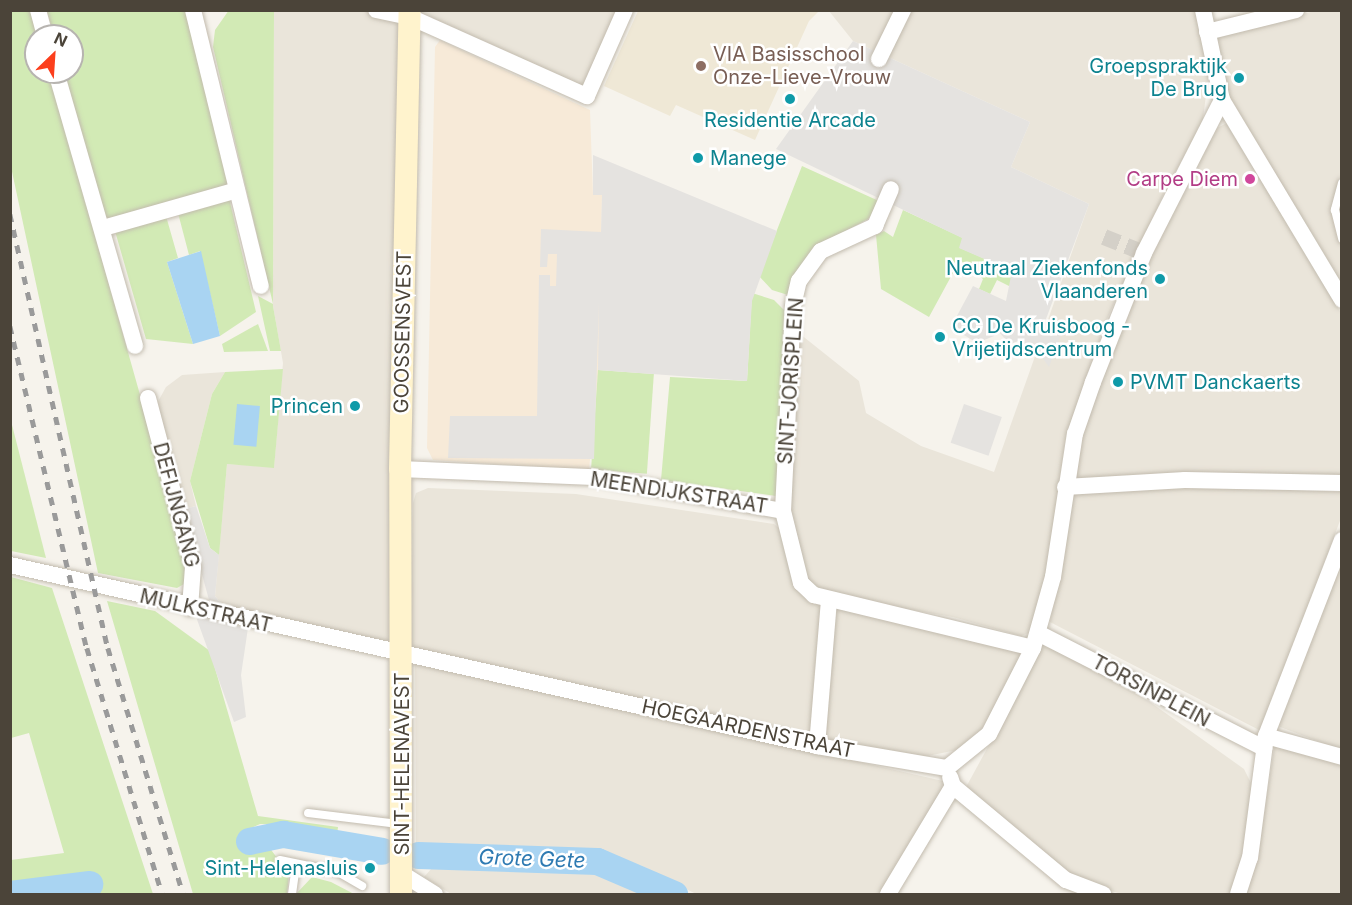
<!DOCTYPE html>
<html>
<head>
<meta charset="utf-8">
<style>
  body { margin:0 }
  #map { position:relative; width:1352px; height:905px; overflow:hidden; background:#f6f3ec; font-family:Inter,sans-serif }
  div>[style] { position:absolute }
  .residential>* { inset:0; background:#eae5da }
  .commercial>* { inset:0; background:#f7ead8 }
  .education>* { inset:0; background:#efe8d6 }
  .green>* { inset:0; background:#d2eab5; transform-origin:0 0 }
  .parking>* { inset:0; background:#e5e3e0; transform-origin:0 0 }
  .water>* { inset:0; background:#a9d4f2; transform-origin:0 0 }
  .river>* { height:27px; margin:-13.5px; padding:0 13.5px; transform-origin:13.5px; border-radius:13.5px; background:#a9d4f2 }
  .street-tunnel>* { height:16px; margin-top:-8px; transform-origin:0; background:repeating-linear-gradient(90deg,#d4d0c8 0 16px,transparent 0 24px) }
  .roads { filter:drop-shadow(0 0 2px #c2bbae) drop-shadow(0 0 2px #c2bbae) }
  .lane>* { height:8px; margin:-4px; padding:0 4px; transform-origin:4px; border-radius:4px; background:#fff }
  .street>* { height:16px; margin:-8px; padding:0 8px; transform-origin:8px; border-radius:8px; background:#fff }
  .secondary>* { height:22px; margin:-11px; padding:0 11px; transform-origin:11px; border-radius:11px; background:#fff3cd }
  .rail>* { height:4.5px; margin-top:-2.25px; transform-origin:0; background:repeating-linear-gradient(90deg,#9a9a9a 0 8px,transparent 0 16px) }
  .dots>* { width:16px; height:16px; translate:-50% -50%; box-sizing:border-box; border:3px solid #fff; border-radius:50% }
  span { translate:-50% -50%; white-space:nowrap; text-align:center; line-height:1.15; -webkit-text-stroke:5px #fff; paint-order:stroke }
  .education-label { font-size:20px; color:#785e54 }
  .left { translate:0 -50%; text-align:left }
  .culture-label { font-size:20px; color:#0d838f }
  .right { translate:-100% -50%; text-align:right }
  .hotel-label { font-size:20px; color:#b23c85 }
  .street-label { font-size:20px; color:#4b4439 }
  .water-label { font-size:21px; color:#2e7ab2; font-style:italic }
  .frame { position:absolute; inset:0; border:12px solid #4b4439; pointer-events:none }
  .north { position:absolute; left:24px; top:24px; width:60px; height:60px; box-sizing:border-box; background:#fff; border:2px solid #b7b4b0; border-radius:50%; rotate:25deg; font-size:16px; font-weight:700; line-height:24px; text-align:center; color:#4b4439 }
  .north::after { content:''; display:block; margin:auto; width:21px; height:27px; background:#fc3f1d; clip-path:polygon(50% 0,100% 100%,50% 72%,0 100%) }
</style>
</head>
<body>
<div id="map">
  <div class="residential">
    <div style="clip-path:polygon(940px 10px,1197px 11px,1209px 71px,1202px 127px,1169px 182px,1107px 319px,1066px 436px,1046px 575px,1031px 632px,1021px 636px,953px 617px,830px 596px,809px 582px,783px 504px,795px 330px,859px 381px,866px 413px,921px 446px,994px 472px,1089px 204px,1011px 167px,1030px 122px,853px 41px,829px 11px)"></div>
    <div style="clip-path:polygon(274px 11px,410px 11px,393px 646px,224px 607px,215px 596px,227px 464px,274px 467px,283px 363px,273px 306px)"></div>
    <div style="clip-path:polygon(417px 11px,617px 11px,583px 86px)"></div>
    <div style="clip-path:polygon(1315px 11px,1341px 11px,1341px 288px,1230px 104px,1212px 36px)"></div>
    <div style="clip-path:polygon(1229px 122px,1341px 313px,1341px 485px,1074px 481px,1088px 411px,1147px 258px,1213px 130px)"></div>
    <div style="clip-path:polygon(225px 372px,212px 394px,190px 481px,196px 506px,184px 509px,155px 407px,166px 387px,182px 375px)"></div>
    <div style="clip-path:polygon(1184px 483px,1341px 492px,1341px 518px,1261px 731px,1050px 622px,1073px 493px)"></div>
    <div style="clip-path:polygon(428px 488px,576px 494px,774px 524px,781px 530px,793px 572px,827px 603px,814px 740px,416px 651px,411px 646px,413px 503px,416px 493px)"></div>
    <div style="clip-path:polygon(1341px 564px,1341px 750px,1275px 725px)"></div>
    <div style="clip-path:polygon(831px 603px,1028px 650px,985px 729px,957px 750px,922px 757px,820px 741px)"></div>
    <div style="clip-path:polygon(1043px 646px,1077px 658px,1150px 702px,1244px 769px,1253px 787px,1250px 823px,1233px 894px,1121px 894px,1078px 880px,965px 789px)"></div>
    <div style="clip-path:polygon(415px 660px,943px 781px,942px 796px,880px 894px,696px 894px,642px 866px,587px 852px,416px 847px)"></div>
    <div style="clip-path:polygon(1275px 743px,1341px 761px,1341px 894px,1244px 894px,1259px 847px)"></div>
    <div style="clip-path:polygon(440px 859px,583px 863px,668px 894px,451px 894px,424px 877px)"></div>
  </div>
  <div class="commercial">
    <div style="clip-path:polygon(440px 40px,590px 110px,593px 195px,602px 195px,599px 365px,589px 470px,433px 460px,427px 448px,435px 47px)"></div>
  </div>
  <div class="education">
    <div style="clip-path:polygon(638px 11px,638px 10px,819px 11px,809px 21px,755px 140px,676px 105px,670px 116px,604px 86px)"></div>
  </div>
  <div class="green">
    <div style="clip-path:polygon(229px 10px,274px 11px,273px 306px,281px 351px,270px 351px,258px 296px,273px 304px,213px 47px,215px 30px)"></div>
    <div style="clip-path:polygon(10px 11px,31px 11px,38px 36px,36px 72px,49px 72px,188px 565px,184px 584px,177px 588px,98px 573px,11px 167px)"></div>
    <div style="clip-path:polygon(47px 11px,188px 11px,230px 185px,106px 219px,64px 72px,72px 72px,72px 36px,54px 36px)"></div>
    <div style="clip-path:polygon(802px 166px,881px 202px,868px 219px,816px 247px,788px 295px,772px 290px,759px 276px)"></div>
    <div style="clip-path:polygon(229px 198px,256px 312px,220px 336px,200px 251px,189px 255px,178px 213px)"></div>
    <div style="clip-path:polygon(903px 210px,963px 238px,960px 248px,1013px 271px,1011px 287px,997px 280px,990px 294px,979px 289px,983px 279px,960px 260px,929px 317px,881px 289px,876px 235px,884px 231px,893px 237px)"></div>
    <div style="clip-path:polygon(166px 216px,178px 258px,167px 262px,193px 344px,146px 339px,115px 231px)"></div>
    <div style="clip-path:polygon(752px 293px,774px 300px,788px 314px,776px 496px,661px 480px,670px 377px,747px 381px)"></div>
    <div style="clip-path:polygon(258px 324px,268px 351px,224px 352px,222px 344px)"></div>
    <div style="clip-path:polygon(283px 369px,274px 468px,227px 464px,219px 555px,210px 548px,190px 481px,212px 394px,225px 372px)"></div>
    <div style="left:598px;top:370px;width:56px;height:100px;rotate:4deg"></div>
    <div style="clip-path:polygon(10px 421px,11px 421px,46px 558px,11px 551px)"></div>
    <div style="clip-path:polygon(11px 577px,52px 588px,153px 894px,85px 894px,94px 887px,91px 879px,80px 876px,11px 889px,11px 860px,64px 853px,29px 733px,11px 738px)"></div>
    <div style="clip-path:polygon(107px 601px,155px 611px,210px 651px,258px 816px,338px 827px,337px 836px,293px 824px,260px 824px,240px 833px,251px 850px,269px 847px,289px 874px,287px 894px,193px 894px)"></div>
    <div style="clip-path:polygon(312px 877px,331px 882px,354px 894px,296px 894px)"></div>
  </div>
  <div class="parking">
    <div style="clip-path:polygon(853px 41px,1030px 122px,1011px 167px,1089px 204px,1046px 319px,1062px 331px,1049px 367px,1039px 353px,1032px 355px,1029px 347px,1021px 349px,1018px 341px,1010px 344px,996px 329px,994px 336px,977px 343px,951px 327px,973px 286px,1006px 301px,1012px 271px,959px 248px,962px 238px,776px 149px)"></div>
    <div style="clip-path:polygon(593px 155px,777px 231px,752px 301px,747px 381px,598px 370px,599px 302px,594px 459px,448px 458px,450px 416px,537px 416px,539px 275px,550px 275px,550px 286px,556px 286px,557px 254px,548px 254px,547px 267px,540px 267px,541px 229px,601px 232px,602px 195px,593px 195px)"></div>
    <div style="left:964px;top:404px;width:40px;height:41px;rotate:19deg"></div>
    <div style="clip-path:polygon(196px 506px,210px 548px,219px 555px,215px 596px,224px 607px,209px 600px,184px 509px)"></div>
    <div style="clip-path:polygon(195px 614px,248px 628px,241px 675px,246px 717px,234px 722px)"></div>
  </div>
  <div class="water">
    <div style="clip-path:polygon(201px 251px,220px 336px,193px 344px,167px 262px)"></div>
    <div style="left:237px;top:404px;width:23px;height:41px;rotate:5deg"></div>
  </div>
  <div class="river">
    <div style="left:249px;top:841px;width:35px;rotate:-12deg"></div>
    <div style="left:283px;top:834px;width:100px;rotate:9.7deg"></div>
    <div style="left:418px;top:855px;width:179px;rotate:1.9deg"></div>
    <div style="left:597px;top:861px;width:84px;rotate:23.2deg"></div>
    <div style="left:10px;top:894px;width:80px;rotate:-7.2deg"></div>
  </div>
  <div class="street-tunnel">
    <div style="left:1104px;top:237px;width:43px;rotate:21.8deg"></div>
  </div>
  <div class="roads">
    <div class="lane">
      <div style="left:1342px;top:183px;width:28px;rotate:105deg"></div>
      <div style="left:1335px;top:210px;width:30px;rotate:76deg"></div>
      <div style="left:308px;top:813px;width:91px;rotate:7deg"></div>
      <div style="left:280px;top:860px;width:59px;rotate:11.7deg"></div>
      <div style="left:338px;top:872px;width:28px;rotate:30deg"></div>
      <div style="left:292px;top:894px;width:30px;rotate:-82deg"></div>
    </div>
    <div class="street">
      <div style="left:38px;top:10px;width:27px;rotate:75deg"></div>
      <div style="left:193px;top:10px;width:284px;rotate:76.2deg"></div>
      <div style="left:376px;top:10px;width:35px;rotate:12deg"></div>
      <div style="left:410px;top:17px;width:194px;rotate:24.1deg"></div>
      <div style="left:587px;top:96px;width:94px;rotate:-66.2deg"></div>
      <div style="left:1203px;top:10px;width:92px;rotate:78.1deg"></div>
      <div style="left:1222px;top:100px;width:233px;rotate:59deg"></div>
      <div style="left:1207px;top:32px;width:92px;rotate:-13.9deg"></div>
      <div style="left:879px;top:59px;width:55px;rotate:-63.9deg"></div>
      <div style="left:56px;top:72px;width:285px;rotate:73.9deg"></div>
      <div style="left:103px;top:228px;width:139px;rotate:-15.8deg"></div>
      <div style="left:148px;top:398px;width:175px;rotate:75.1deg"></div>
      <div style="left:193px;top:567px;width:41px;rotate:94.2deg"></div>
      <div style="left:400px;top:469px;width:194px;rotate:2.4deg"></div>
      <div style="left:594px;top:477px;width:192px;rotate:10.2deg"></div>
      <div style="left:1065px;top:487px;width:120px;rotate:-3.3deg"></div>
      <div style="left:1185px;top:480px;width:157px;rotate:1.1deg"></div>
      <div style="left:783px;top:511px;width:205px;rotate:-87.2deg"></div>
      <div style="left:793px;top:306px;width:26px;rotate:-77deg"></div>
      <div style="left:799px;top:281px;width:37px;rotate:-54deg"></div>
      <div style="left:821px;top:251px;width:60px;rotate:-24.8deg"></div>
      <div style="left:875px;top:226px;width:40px;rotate:-66.6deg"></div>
      <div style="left:783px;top:511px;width:74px;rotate:76deg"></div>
      <div style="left:801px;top:583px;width:18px;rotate:43deg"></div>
      <div style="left:814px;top:595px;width:225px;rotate:13.6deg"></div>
      <div style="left:10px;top:565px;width:827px;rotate:12.64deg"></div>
      <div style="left:817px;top:746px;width:132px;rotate:9.6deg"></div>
      <div style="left:947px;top:768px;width:54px;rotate:-39deg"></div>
      <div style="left:989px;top:734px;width:97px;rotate:-62.9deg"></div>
      <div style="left:1033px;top:648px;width:74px;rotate:-74.3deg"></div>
      <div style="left:1053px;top:577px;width:145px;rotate:-81.3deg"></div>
      <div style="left:1075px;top:434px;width:55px;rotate:-70.9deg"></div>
      <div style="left:1093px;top:382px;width:139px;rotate:-68.4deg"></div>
      <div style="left:1144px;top:253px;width:172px;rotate:-63deg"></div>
      <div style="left:1038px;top:633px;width:254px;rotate:27deg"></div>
      <div style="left:1266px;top:736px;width:79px;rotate:15.4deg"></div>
      <div style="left:817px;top:746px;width:146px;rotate:-85.3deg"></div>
      <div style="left:953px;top:786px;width:147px;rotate:39.8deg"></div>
      <div style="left:1066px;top:880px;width:40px;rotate:21deg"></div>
      <div style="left:401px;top:873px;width:40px;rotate:32deg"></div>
      <div style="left:888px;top:894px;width:126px;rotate:-59deg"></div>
      <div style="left:953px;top:786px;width:9px;rotate:-108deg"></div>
      <div style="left:1238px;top:894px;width:38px;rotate:-72deg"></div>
      <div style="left:1250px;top:858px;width:123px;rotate:-82.5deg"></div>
      <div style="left:1266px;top:736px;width:210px;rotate:-68.8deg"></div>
    </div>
    <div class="secondary">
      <div style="left:401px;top:894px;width:425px;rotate:-90.1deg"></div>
      <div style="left:400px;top:469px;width:459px;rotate:-88.8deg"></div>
    </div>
  </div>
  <div class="rail">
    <div style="left:10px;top:214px;width:445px;rotate:77.3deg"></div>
    <div style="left:108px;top:648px;width:257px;rotate:73deg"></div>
    <div style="left:10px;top:326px;width:331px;rotate:76.6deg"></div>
    <div style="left:87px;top:648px;width:257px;rotate:73deg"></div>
  </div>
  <div class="dots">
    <div style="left:701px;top:66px;background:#8d6e63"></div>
    <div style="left:1239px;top:78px;background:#0f9aa8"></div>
    <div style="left:790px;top:99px;background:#0f9aa8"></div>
    <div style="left:698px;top:158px;background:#0f9aa8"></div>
    <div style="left:1250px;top:179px;background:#d1479c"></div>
    <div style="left:1160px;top:279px;background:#0f9aa8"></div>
    <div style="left:940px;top:337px;background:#0f9aa8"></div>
    <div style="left:1118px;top:382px;background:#0f9aa8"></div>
    <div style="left:355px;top:406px;background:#0f9aa8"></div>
    <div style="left:370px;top:868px;background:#0f9aa8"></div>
  </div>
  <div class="education-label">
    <span class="left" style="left:713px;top:66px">VIA Basisschool<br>Onze-Lieve-Vrouw</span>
  </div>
  <div class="culture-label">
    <span class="right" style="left:1227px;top:78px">Groepspraktijk<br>De Brug</span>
    <span style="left:790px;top:120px">Residentie Arcade</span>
    <span class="left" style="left:710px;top:158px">Manege</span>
    <span class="right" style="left:1148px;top:280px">Neutraal Ziekenfonds<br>Vlaanderen</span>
    <span class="left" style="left:952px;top:338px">CC De Kruisboog -<br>Vrijetijdscentrum</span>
    <span class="left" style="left:1130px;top:382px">PVMT Danckaerts</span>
    <span class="right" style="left:343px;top:406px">Princen</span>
    <span class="right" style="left:358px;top:868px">Sint-Helenasluis</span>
  </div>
  <div class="hotel-label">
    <span class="right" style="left:1238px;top:179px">Carpe Diem</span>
  </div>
  <div class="street-label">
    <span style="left:403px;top:332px;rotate:-89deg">GOOSSENSVEST</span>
    <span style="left:791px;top:381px;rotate:-86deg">SINT-JORISPLEIN</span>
    <span style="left:679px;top:493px;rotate:9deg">MEENDIJKSTRAAT</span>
    <span style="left:176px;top:505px;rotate:75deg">DEFIJNGANG</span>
    <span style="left:206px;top:611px;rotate:13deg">MULKSTRAAT</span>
    <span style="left:1151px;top:691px;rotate:28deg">TORSINPLEIN</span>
    <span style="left:748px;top:729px;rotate:12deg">HOEGAARDENSTRAAT</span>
    <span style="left:402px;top:764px;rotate:-90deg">SINT-HELENAVEST</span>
  </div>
  <div class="water-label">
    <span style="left:532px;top:859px;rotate:2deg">Grote Gete</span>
  </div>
  <div class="frame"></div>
  <div class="north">N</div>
</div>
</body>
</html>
